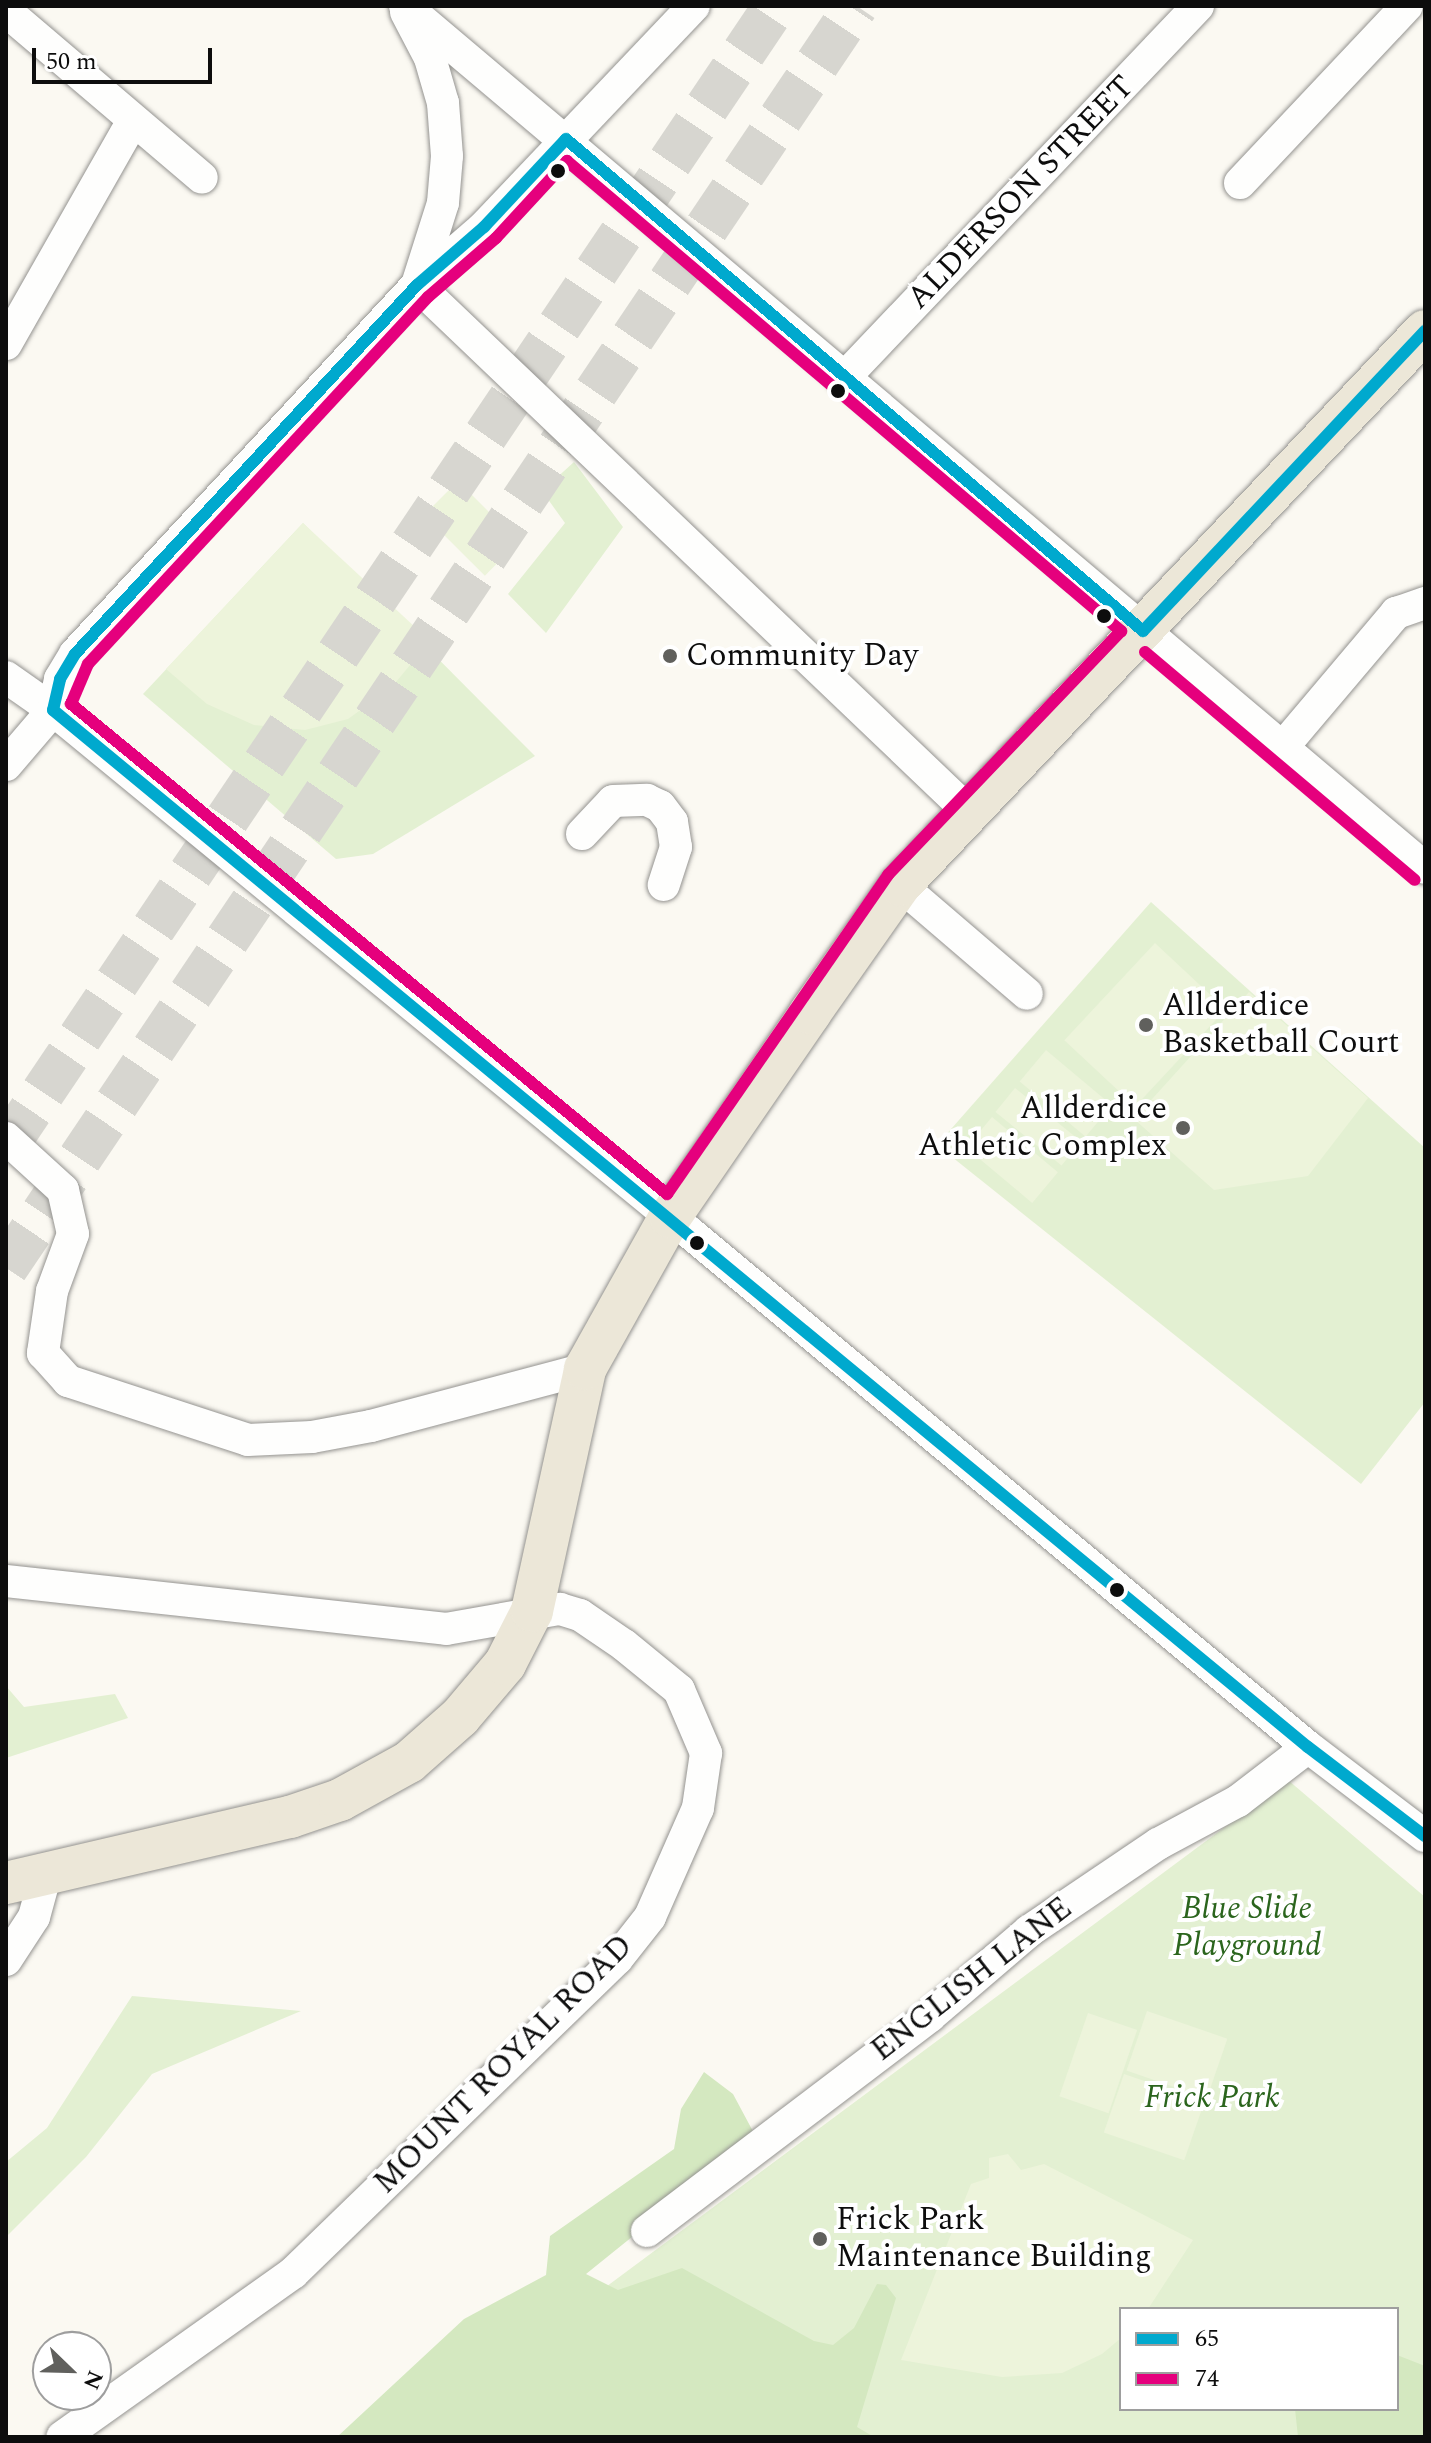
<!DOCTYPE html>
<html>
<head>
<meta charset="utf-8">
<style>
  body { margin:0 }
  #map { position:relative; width:1431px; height:2443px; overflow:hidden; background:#fbf9f2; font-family:Spectral,serif }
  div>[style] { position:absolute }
  .green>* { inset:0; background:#e3f0d2 }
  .forest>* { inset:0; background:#d4e8c0 }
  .pitch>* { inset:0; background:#edf4db; transform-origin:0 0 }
  .highway-tunnel>* { height:44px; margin-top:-22px; transform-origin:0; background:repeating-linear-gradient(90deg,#d7d6d0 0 44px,transparent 0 66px) }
  .roads { filter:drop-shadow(0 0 2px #949390) drop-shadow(0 0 2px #949390) }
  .minor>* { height:32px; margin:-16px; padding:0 16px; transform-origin:16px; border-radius:16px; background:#fefefd }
  .major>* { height:42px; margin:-21px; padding:0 21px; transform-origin:21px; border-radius:21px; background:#ece7d8 }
  .bus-1>* { height:12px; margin:-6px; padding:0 6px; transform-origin:6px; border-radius:6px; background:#00a9ce }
  .bus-2>* { height:12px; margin:-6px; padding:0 6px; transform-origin:6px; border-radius:6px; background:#e5007d }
  .dots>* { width:22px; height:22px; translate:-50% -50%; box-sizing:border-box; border:4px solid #fff; border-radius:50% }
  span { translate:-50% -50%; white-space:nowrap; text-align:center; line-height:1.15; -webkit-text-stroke:8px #fff; paint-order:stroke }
  .street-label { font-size:32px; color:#0d0d0d }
  .poi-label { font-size:32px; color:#0d0d0d }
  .left { translate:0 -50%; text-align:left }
  .right { translate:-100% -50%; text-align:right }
  .park-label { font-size:32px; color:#2b651d; font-style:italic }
  .frame { position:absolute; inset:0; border:8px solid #0d0d0d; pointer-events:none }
  .legend { position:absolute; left:1119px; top:2307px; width:280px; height:104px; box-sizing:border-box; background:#fff; border:2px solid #9e9e9e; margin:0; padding:10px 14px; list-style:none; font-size:24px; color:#0d0d0d }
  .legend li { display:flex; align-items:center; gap:16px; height:40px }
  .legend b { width:40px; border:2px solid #9e9e9e }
  .north { position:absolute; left:32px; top:2331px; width:80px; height:80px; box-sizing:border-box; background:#fff; border:2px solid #9e9e9e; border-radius:50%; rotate:113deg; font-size:22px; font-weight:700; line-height:32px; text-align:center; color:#0d0d0d }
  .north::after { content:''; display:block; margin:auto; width:28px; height:36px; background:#60605d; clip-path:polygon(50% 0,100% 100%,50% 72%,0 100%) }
  .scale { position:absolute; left:32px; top:48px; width:180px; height:36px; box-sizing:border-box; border:4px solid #0d0d0d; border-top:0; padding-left:10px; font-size:24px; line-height:28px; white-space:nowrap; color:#0d0d0d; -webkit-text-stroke:6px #fff; paint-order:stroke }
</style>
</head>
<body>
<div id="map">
  <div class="green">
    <div style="clip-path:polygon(574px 462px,623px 527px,546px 633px,508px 594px,565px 523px,542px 491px)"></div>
    <div style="clip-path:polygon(303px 523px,535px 756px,373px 854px,336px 859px,143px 694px)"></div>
    <div style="clip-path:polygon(1151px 902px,1425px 1148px,1425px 1402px,1361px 1484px,937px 1145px)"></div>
    <div style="clip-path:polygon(6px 1686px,24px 1707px,115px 1694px,128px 1718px,6px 1758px)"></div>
    <div style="clip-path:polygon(evenodd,1288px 1780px,1425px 1897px,1425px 2437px,404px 2437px,1288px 1780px,1121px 2309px,1397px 2309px,1397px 2409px,1121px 2409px,1121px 2309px)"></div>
    <div style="clip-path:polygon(132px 1996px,301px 2011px,152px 2074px,86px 2157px,6px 2237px,6px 2162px,47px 2128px)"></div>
  </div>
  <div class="forest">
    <div style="clip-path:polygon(704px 2072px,733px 2094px,756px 2137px,586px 2274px,618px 2290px,682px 2268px,814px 2341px,833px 2345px,854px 2328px,877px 2284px,886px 2285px,896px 2298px,857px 2427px,874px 2437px,337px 2437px,464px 2319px,546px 2275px,550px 2236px,674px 2149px,681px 2109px)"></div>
    <div style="clip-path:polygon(1397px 2355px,1425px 2366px,1425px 2437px,1298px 2437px,1295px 2409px,1397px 2409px)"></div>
  </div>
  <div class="pitch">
    <div style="left:458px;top:481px;width:86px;height:48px;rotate:45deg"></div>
    <div style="clip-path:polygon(303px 523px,430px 641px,391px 688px,348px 719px,305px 730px,254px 725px,207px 704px,166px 669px)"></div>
    <div style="left:1155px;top:943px;width:97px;height:133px;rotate:43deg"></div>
    <div style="clip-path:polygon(1249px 992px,1368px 1098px,1308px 1176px,1214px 1190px,1134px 1119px)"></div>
    <div style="left:1046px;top:1050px;width:86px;height:41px;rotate:40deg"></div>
    <div style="left:1015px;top:1088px;width:85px;height:31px;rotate:39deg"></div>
    <div style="left:992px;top:1117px;width:86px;height:40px;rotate:40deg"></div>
    <div style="left:1147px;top:2011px;width:85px;height:63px;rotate:19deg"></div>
    <div style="left:1088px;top:2013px;width:52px;height:88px;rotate:19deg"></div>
    <div style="left:1124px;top:2074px;width:85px;height:62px;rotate:19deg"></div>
    <div style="clip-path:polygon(1008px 2154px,1021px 2170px,1044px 2164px,1193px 2240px,1148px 2309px,1121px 2309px,1121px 2338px,1102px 2354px,1062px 2373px,1002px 2377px,901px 2360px,971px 2184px,989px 2178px,989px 2158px)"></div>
  </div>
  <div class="highway-tunnel">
    <div style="left:6px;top:1147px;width:1376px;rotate:-56.02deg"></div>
    <div style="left:6px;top:1268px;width:1522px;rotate:-56.04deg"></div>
  </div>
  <div class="roads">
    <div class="minor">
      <div style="left:405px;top:6px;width:1335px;rotate:40.2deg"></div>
      <div style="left:6px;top:11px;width:257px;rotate:40.4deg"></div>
      <div style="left:406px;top:12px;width:52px;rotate:62.4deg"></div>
      <div style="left:430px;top:58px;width:47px;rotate:73.9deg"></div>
      <div style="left:443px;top:103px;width:53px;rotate:85.7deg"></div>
      <div style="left:447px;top:156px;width:47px;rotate:94.9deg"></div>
      <div style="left:443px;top:203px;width:83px;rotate:107.6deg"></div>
      <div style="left:1240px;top:183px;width:243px;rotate:-46.7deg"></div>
      <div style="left:417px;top:285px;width:763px;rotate:43.67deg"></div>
      <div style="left:6px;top:344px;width:257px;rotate:-60.4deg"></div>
      <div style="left:843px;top:379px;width:515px;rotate:-46.42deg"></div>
      <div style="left:6px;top:677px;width:57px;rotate:35.1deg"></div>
      <div style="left:53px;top:710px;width:824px;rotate:39.39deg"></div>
      <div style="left:690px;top:1233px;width:804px;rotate:39.75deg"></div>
      <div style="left:1308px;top:1747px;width:147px;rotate:37.3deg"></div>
      <div style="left:1282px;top:748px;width:177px;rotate:-49.8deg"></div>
      <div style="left:1396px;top:613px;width:31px;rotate:-19deg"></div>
      <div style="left:6px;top:765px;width:72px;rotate:-49.5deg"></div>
      <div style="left:53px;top:710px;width:32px;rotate:-77deg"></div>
      <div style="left:60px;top:679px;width:29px;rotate:-59deg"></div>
      <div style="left:75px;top:654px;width:503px;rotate:-47.17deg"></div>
      <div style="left:417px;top:285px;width:89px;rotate:-40.9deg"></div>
      <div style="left:484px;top:227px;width:305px;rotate:-46.5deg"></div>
      <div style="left:582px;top:834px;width:45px;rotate:-46.8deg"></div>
      <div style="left:613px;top:801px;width:34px;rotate:-2deg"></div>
      <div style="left:647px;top:800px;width:14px;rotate:25deg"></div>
      <div style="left:660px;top:806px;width:20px;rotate:53deg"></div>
      <div style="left:672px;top:822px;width:25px;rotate:81deg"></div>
      <div style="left:676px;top:847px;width:40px;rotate:108deg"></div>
      <div style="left:900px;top:885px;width:167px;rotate:40.6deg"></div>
      <div style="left:6px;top:1138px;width:77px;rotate:42.4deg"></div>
      <div style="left:63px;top:1190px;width:45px;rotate:77.2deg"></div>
      <div style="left:73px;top:1234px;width:61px;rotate:110.2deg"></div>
      <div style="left:52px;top:1291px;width:63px;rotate:98.3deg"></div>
      <div style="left:43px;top:1353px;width:38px;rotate:48deg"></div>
      <div style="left:68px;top:1381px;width:189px;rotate:18.1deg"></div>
      <div style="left:248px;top:1440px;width:64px;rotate:-2.7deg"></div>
      <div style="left:312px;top:1437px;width:60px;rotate:-10.6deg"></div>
      <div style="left:371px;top:1426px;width:221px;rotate:-14.9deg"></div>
      <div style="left:6px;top:1581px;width:443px;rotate:6.2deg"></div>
      <div style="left:446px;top:1629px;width:116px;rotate:-10deg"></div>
      <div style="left:560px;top:1609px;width:21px;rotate:17deg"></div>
      <div style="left:580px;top:1615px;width:53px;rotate:34.3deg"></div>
      <div style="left:624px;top:1645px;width:71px;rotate:39.3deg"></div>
      <div style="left:679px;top:1690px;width:69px;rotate:66.8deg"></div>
      <div style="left:706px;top:1753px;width:56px;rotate:98.3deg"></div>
      <div style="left:698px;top:1808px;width:119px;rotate:113.8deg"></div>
      <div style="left:650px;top:1917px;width:53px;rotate:128.2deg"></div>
      <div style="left:617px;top:1959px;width:451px;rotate:135.9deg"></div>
      <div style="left:293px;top:2273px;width:283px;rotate:144.6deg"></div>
      <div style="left:6px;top:1960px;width:51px;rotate:-56.9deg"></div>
      <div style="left:34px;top:1917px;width:46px;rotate:-74.7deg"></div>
      <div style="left:647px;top:2231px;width:355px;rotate:-37.2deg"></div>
      <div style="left:930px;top:2016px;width:130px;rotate:-40.6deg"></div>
      <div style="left:1029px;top:1931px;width:156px;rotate:-34deg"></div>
      <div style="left:1158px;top:1844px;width:91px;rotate:-28.3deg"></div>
      <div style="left:1238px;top:1801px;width:88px;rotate:-37.6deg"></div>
    </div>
    <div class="major">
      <div style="left:6px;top:1883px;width:292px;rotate:-13.1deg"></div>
      <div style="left:290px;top:1817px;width:53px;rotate:-18.8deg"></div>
      <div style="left:340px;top:1800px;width:79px;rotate:-28.8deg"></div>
      <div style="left:409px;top:1762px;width:68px;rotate:-41.4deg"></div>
      <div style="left:460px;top:1717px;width:70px;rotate:-49.7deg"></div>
      <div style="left:505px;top:1664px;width:59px;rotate:-63deg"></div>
      <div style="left:532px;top:1611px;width:248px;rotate:-77.6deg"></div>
      <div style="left:585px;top:1369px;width:174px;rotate:-60.8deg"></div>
      <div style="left:670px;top:1217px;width:247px;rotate:-55.5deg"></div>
      <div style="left:810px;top:1013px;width:156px;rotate:-54.9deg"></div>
      <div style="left:900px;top:885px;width:763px;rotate:-46.54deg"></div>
    </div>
  </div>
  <div class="bus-1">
    <div style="left:566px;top:139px;width:758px;rotate:40.45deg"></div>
    <div style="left:1143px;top:631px;width:412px;rotate:-46.8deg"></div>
    <div style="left:53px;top:710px;width:1628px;rotate:39.57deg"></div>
    <div style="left:1308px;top:1747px;width:147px;rotate:37.3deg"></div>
    <div style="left:53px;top:710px;width:32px;rotate:-77deg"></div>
    <div style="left:60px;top:679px;width:29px;rotate:-59deg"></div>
    <div style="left:75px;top:654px;width:503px;rotate:-47.17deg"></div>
    <div style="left:417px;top:285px;width:89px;rotate:-40.9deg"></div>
    <div style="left:484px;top:227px;width:120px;rotate:-47deg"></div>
  </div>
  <div class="bus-2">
    <div style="left:567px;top:161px;width:727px;rotate:40.31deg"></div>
    <div style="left:1121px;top:631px;width:337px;rotate:133.7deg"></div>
    <div style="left:888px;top:875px;width:388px;rotate:124.7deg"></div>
    <div style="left:667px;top:1194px;width:772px;rotate:-140.57deg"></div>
    <div style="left:71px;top:704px;width:43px;rotate:-67deg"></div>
    <div style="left:88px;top:664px;width:500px;rotate:-47.19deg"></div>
    <div style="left:428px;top:297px;width:90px;rotate:-40.9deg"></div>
    <div style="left:496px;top:238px;width:105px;rotate:-47.3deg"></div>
    <div style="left:1145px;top:652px;width:353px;rotate:40.2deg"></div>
  </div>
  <div class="dots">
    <div style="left:558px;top:171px;background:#0d0d0d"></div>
    <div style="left:838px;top:391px;background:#0d0d0d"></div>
    <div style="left:1104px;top:616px;background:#0d0d0d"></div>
    <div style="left:670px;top:656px;background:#60605d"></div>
    <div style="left:1146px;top:1025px;background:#60605d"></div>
    <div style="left:1183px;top:1128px;background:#60605d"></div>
    <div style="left:697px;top:1243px;background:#0d0d0d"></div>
    <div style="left:1117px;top:1590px;background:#0d0d0d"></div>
    <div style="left:820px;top:2239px;background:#60605d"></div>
  </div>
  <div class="street-label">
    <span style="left:1021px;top:193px;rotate:-46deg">ALDERSON STREET</span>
    <span style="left:972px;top:1980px;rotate:-38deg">ENGLISH LANE</span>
    <span style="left:504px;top:2065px;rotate:-45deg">MOUNT ROYAL ROAD</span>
  </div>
  <div class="poi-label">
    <span class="left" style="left:686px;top:656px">Community Day</span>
    <span class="left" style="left:1162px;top:1025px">Allderdice<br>Basketball Court</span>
    <span class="right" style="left:1167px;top:1128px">Allderdice<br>Athletic Complex</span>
    <span class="left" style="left:836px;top:2239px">Frick Park<br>Maintenance Building</span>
  </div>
  <div class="park-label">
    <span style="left:1247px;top:1928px">Blue Slide<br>Playground</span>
    <span style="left:1212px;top:2098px">Frick Park</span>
  </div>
  <div class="frame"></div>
  <ul class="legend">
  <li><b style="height:10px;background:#00a9ce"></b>65</li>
  <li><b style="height:10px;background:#e5007d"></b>74</li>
  </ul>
  <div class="north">N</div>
  <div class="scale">50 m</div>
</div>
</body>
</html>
